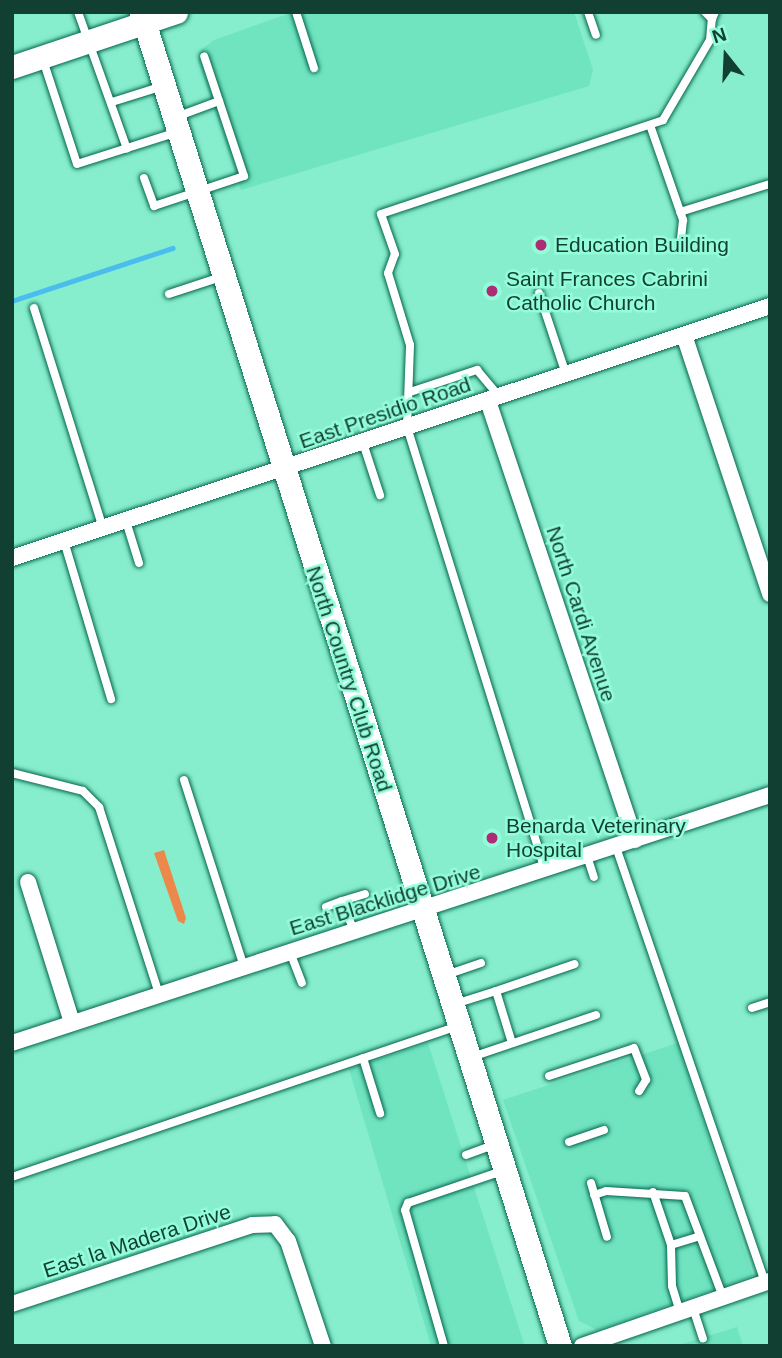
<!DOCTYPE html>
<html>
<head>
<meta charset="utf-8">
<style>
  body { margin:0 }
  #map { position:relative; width:782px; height:1358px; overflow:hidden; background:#86eecc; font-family:Arial,sans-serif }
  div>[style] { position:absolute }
  .built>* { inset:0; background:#6fe4bf }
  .green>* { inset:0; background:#ed884b }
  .stream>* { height:4.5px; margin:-2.25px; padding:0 2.25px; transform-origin:2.25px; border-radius:2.25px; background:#4abdee }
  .roads { filter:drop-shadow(0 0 2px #04654e) drop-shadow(0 0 2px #04654e) }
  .lane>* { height:8px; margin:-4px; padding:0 4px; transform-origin:4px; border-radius:4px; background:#fff }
  .street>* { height:16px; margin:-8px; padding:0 8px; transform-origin:8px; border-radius:8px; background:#fff }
  .secondary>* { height:23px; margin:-11.5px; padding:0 11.5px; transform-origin:11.5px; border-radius:11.5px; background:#fff }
  .dots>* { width:19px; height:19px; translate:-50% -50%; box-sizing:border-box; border:4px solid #93fcd9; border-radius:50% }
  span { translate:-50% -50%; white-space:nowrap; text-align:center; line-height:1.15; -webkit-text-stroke:5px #93fcd9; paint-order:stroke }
  .poi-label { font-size:21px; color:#113f32 }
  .left { translate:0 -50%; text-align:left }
  .street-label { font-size:21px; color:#113f32 }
  .frame { position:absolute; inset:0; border:14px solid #113f32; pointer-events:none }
  .north { position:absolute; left:691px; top:21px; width:70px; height:70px; -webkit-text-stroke:5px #93fcd9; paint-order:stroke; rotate:342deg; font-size:19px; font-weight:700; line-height:28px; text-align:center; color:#113f32 }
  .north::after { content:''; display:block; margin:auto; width:24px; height:32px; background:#113f32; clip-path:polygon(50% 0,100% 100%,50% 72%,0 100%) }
</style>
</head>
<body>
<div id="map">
  <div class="built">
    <div style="clip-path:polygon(293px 12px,574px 12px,593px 70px,589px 86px,241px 190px,198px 61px,201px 50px,214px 40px)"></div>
    <div style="clip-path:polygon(428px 1043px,524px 1344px,522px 1346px,431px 1346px,349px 1069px)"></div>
    <div style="clip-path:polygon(678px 1043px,753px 1276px,597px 1330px,579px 1321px,503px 1100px)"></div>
    <div style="clip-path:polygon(737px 1327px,743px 1346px,676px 1346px)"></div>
  </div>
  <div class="green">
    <div style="clip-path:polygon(164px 850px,186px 918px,184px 924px,178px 921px,154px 853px)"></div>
  </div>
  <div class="stream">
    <div style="left:12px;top:301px;width:169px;rotate:-18.3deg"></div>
  </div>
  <div class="roads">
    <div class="lane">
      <div style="left:78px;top:12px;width:145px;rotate:70.3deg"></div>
      <div style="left:296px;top:12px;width:59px;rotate:72.2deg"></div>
      <div style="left:588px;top:12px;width:24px;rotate:71deg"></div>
      <div style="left:705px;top:12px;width:10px;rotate:45deg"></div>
      <div style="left:712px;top:19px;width:8px;rotate:-67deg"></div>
      <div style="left:43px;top:60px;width:109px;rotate:71.9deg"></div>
      <div style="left:77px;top:164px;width:105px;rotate:-17.7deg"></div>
      <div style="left:112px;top:102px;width:53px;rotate:-17.4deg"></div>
      <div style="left:176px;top:117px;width:46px;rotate:-20.4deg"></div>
      <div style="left:650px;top:125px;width:101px;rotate:70.8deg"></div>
      <div style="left:683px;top:220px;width:27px;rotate:96deg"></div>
      <div style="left:144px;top:178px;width:30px;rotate:70deg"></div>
      <div style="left:154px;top:206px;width:95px;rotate:-18.4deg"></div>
      <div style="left:244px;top:176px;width:126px;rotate:-108.4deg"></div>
      <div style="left:680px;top:212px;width:94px;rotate:-17.3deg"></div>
      <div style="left:539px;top:293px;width:85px;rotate:71.6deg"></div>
      <div style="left:169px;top:294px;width:55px;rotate:-18.1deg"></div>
      <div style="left:34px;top:308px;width:231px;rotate:72.6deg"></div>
      <div style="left:410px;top:392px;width:71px;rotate:-18.2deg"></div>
      <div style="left:477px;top:370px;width:34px;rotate:50deg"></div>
      <div style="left:363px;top:443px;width:55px;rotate:71.9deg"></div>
      <div style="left:126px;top:521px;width:44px;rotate:72.8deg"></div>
      <div style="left:64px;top:541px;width:165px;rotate:73.4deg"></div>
      <div style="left:12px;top:773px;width:73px;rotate:14.2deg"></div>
      <div style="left:83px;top:791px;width:23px;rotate:45deg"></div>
      <div style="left:99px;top:807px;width:196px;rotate:72.2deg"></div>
      <div style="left:184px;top:780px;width:196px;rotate:72.2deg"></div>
      <div style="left:616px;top:847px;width:461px;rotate:71.1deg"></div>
      <div style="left:587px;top:856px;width:22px;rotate:72deg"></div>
      <div style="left:545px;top:870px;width:463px;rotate:-107.3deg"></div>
      <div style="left:407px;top:428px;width:83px;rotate:-87.9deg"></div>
      <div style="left:410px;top:345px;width:75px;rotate:-107deg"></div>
      <div style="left:388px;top:273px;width:20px;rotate:-70deg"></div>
      <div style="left:395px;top:254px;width:42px;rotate:-109.3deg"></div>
      <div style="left:381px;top:214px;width:297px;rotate:-18.4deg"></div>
      <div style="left:663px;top:120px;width:93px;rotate:-59.6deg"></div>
      <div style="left:710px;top:40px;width:21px;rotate:-85deg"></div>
      <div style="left:326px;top:907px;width:17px;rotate:-21deg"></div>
      <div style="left:354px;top:931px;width:32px;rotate:-112deg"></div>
      <div style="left:342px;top:901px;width:24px;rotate:-17deg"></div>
      <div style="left:290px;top:952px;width:33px;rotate:69deg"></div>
      <div style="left:446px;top:975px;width:37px;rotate:-19deg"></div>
      <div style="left:496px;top:991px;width:83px;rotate:-18.9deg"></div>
      <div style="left:455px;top:1004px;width:43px;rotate:-17.6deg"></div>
      <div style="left:496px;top:991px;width:54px;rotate:72.9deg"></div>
      <div style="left:752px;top:1008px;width:19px;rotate:-18deg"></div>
      <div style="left:472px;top:1057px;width:131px;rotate:-18.7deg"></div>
      <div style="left:363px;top:1058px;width:58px;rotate:72.8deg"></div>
      <div style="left:549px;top:1076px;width:89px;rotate:-18.2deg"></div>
      <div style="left:634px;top:1048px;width:34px;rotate:69deg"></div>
      <div style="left:646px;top:1080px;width:13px;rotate:122deg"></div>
      <div style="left:569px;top:1142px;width:37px;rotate:-19deg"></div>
      <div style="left:466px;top:1155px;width:32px;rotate:-20deg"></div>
      <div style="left:12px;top:1177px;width:470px;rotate:-18.7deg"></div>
      <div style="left:591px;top:1183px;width:56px;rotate:73.5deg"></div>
      <div style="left:653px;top:1192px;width:56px;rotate:71.2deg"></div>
      <div style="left:671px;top:1245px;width:30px;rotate:-17deg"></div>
      <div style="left:594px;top:1195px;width:13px;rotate:-18deg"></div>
      <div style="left:606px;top:1191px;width:79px;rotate:3.6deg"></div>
      <div style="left:685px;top:1196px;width:108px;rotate:69.4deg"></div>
      <div style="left:671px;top:1245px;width:41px;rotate:88.6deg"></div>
      <div style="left:672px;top:1286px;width:27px;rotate:73deg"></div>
      <div style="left:693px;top:1308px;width:32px;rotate:72deg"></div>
      <div style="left:444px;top:1346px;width:141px;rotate:-106deg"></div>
      <div style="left:405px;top:1210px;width:8px;rotate:-67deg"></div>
      <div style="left:408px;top:1203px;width:99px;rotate:-18.8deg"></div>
    </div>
    <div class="street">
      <div style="left:684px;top:335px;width:273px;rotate:71.6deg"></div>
      <div style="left:488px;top:401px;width:463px;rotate:71.5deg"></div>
      <div style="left:12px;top:558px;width:799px;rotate:-18.39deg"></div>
      <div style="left:28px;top:882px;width:147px;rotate:72.6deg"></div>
      <div style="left:12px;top:1043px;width:798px;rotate:-18.12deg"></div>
      <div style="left:275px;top:1224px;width:21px;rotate:53deg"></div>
      <div style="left:288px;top:1241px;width:111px;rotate:71.6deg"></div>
      <div style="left:12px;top:1304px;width:253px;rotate:-18.2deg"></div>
      <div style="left:252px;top:1225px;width:23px;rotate:-2deg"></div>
      <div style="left:582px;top:1346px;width:199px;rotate:-19.1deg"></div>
    </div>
    <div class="secondary">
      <div style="left:141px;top:12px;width:1398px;rotate:72.56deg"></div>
      <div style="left:12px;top:67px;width:173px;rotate:-18.5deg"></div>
    </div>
  </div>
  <div class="dots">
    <div style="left:541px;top:245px;background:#ae2b76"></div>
    <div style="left:492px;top:291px;background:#ae2b76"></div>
    <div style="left:492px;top:838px;background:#ae2b76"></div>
  </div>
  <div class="poi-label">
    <span class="left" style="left:555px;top:245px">Education Building</span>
    <span class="left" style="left:506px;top:291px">Saint Frances Cabrini<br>Catholic Church</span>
    <span class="left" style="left:506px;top:838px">Benarda Veterinary<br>Hospital</span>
  </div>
  <div class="street-label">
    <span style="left:385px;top:413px;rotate:-19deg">East Presidio Road</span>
    <span style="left:581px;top:614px;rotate:72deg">North Cardi Avenue</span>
    <span style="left:349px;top:679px;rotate:72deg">North Country Club Road</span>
    <span style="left:385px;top:900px;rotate:-17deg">East Blacklidge Drive</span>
    <span style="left:137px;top:1241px;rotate:-18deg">East la Madera Drive</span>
  </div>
  <div class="frame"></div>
  <div class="north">N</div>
</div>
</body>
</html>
